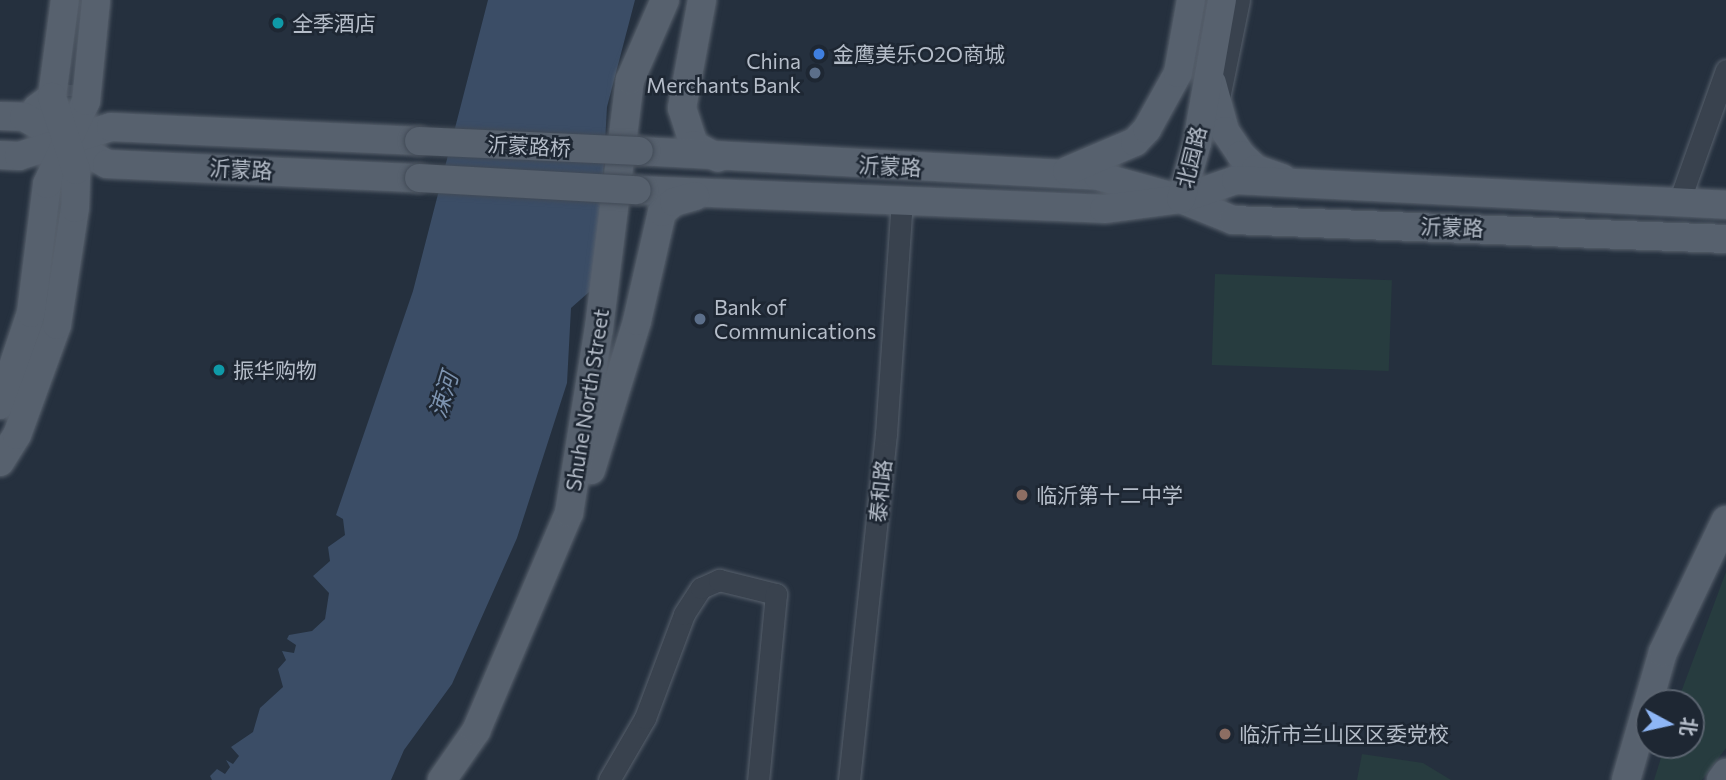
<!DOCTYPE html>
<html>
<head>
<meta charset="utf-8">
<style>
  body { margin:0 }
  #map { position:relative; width:1726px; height:780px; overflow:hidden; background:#25303e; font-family:Commissioner,"Noto Sans SC",sans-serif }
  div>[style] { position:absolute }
  .green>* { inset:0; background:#273c3f; transform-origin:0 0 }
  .water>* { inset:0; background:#3b4d66 }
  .major-tunnel>* { height:28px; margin-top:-14px; transform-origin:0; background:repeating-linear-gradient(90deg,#3b4553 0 28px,transparent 0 42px) }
  .roads { filter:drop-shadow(0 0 2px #57606c) drop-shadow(0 0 2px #57606c) }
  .minor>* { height:21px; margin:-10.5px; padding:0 10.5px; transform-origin:10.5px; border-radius:10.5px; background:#39424e }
  .major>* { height:28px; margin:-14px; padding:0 14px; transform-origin:14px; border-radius:14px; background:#57616e }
  .bridges { filter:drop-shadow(0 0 2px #424b57) drop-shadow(0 0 2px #424b57) }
  .major-bridge>* { height:28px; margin:-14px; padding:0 14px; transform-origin:14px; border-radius:14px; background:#57616e }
  .dots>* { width:19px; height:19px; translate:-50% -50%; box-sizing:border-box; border:4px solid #1e2733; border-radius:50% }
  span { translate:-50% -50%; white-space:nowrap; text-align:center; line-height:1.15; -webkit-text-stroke:5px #1e2733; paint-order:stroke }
  .poi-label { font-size:21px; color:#b5bdc9 }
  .left { translate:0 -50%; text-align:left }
  .right { translate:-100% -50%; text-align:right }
  .street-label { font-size:21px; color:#b5bdc9 }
  .water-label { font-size:23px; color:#7d93af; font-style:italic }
  .north { position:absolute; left:1635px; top:689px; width:70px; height:70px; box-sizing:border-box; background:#1e2733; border:2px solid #5a636f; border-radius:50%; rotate:98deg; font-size:19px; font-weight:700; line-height:28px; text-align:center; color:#b5bdc9 }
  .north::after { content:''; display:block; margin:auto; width:24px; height:32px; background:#8eb6f5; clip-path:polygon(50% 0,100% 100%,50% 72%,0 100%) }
</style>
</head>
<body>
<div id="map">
  <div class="green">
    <div style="left:1215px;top:274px;width:177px;height:91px;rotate:2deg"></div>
    <div style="clip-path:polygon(1726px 572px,1726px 748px,1702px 780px,1654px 780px,1665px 745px,1691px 745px,1691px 703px,1677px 703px)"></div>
    <div style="clip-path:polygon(1362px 754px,1423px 763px,1451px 780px,1357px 780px)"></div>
  </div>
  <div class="water">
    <div style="clip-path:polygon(488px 0,635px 0,607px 107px,597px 285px,571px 308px,567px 383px,517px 538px,452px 684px,404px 750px,391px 780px,212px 780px,210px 776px,217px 769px,225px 774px,230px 767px,226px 760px,233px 764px,239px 756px,231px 747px,253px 732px,260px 708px,283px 687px,278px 669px,286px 660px,282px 651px,294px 653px,296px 645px,287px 639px,289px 635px,312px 631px,325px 619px,329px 593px,313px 576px,330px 561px,328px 547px,345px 535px,343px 519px,336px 515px,413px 291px)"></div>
  </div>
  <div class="major-tunnel">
    <div style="left:68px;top:138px;width:53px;rotate:-84.6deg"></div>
  </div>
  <div class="roads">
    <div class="minor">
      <div style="left:1218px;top:103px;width:105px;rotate:-78.5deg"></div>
      <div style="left:1679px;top:202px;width:140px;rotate:-70.4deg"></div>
      <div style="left:609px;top:780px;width:72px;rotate:-59.9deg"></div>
      <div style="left:645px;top:718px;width:111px;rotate:-69.4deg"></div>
      <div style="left:684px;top:614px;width:31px;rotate:-57deg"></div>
      <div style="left:701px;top:588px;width:20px;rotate:-24deg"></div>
      <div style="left:719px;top:580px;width:59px;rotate:13.8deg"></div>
      <div style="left:776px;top:594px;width:187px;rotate:95.5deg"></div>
      <div style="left:849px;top:780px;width:348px;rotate:-83.9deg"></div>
      <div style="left:886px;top:434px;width:233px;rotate:-86.1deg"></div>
    </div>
    <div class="major">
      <div style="left:702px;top:0;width:110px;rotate:100.5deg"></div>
      <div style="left:682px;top:108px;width:39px;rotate:72deg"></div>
      <div style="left:694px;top:145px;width:27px;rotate:28deg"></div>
      <div style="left:1212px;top:83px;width:50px;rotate:74.8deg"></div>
      <div style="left:1225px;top:131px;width:29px;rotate:56deg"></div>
      <div style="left:1241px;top:155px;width:21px;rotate:43deg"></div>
      <div style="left:1256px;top:169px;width:28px;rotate:19deg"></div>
      <div style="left:37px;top:108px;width:19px;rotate:-36deg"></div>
      <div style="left:52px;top:97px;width:98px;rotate:-82.4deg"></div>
      <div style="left:0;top:116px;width:24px;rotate:2deg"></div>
      <div style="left:24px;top:117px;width:95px;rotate:29.5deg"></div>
      <div style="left:107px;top:164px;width:312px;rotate:2.6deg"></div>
      <div style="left:639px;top:151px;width:460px;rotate:3.1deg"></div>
      <div style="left:1098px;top:176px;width:86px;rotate:15.5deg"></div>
      <div style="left:1181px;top:199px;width:56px;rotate:22deg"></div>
      <div style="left:1233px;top:220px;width:493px;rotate:2.2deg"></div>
      <div style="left:0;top:155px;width:19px;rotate:3deg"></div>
      <div style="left:19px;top:156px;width:96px;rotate:-17.5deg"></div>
      <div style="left:111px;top:127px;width:308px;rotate:2.6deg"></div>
      <div style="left:1067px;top:171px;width:74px;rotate:-23.1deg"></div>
      <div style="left:1135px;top:142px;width:18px;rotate:-47deg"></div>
      <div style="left:1147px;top:129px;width:64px;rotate:-61deg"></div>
      <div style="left:1178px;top:73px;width:74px;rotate:-79.9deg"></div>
      <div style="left:637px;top:190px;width:467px;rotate:2.3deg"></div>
      <div style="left:1104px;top:209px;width:78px;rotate:-7.4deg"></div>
      <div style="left:1181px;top:199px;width:58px;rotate:-19.1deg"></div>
      <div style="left:1236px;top:180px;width:491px;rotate:2.9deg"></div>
      <div style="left:1181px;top:199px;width:58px;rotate:-74.1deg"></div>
      <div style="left:1197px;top:143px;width:145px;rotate:-80.1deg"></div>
      <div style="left:0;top:405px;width:97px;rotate:-71.4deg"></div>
      <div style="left:31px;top:313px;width:130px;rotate:-82.9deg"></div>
      <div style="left:47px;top:184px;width:92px;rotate:-64.8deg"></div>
      <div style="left:86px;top:101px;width:101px;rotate:-84.3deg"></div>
      <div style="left:0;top:462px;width:32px;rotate:-58deg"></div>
      <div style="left:17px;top:435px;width:117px;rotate:-70deg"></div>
      <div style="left:57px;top:325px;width:118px;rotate:-81.3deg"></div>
      <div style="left:75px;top:208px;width:38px;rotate:-88deg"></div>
      <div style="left:76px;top:170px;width:77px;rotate:-108.2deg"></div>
      <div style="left:591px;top:470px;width:156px;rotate:-72.8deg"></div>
      <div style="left:637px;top:321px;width:112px;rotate:-77.1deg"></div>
      <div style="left:662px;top:212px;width:16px;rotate:-40deg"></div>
      <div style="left:674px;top:202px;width:22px;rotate:-16deg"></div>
      <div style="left:442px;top:780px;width:60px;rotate:-55.2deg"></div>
      <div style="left:476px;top:731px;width:237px;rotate:-66.9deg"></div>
      <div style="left:569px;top:513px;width:187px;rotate:-80.8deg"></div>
      <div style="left:599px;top:328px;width:250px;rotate:-82.9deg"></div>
      <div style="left:630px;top:80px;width:87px;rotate:-66.4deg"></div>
      <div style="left:1626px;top:780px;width:133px;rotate:-73.9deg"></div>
      <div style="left:1663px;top:652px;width:146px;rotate:-64.5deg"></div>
      <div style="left:1721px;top:780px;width:9px;rotate:-54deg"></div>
    </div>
  </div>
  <div class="bridges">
    <div class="major-bridge">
      <div style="left:419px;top:141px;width:220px;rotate:2.6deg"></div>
      <div style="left:419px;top:178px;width:218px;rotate:3.2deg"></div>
    </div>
  </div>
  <div class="dots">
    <div style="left:278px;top:23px;background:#0f9aa8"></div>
    <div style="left:819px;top:54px;background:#3f7fe0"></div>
    <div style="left:815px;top:73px;background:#5c6f8a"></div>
    <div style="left:700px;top:319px;background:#5c6f8a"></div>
    <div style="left:219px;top:370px;background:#0f9aa8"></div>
    <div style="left:1022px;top:495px;background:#8d6e63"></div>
    <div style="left:1225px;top:734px;background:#8d6e63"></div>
  </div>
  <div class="poi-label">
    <span class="left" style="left:292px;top:23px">全季酒店</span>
    <span class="left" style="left:833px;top:54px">金鹰美乐O2O商城</span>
    <span class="right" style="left:801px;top:73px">China<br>Merchants Bank</span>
    <span class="left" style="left:714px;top:319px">Bank of<br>Communications</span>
    <span class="left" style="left:233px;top:370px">振华购物</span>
    <span class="left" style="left:1036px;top:495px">临沂第十二中学</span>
    <span class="left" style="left:1239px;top:734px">临沂市兰山区区委党校</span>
  </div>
  <div class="street-label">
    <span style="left:529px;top:146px;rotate:3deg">沂蒙路桥</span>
    <span style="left:1191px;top:157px;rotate:-76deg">北园路</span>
    <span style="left:890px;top:166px;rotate:3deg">沂蒙路</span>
    <span style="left:241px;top:169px;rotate:3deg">沂蒙路</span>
    <span style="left:1452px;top:227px;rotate:2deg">沂蒙路</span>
    <span style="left:587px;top:400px;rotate:-81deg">Shuhe North Street</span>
    <span style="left:880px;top:491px;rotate:-84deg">泰和路</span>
  </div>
  <div class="water-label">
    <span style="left:443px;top:395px;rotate:-73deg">涑河</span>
  </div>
  <div class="north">北</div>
</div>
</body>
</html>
